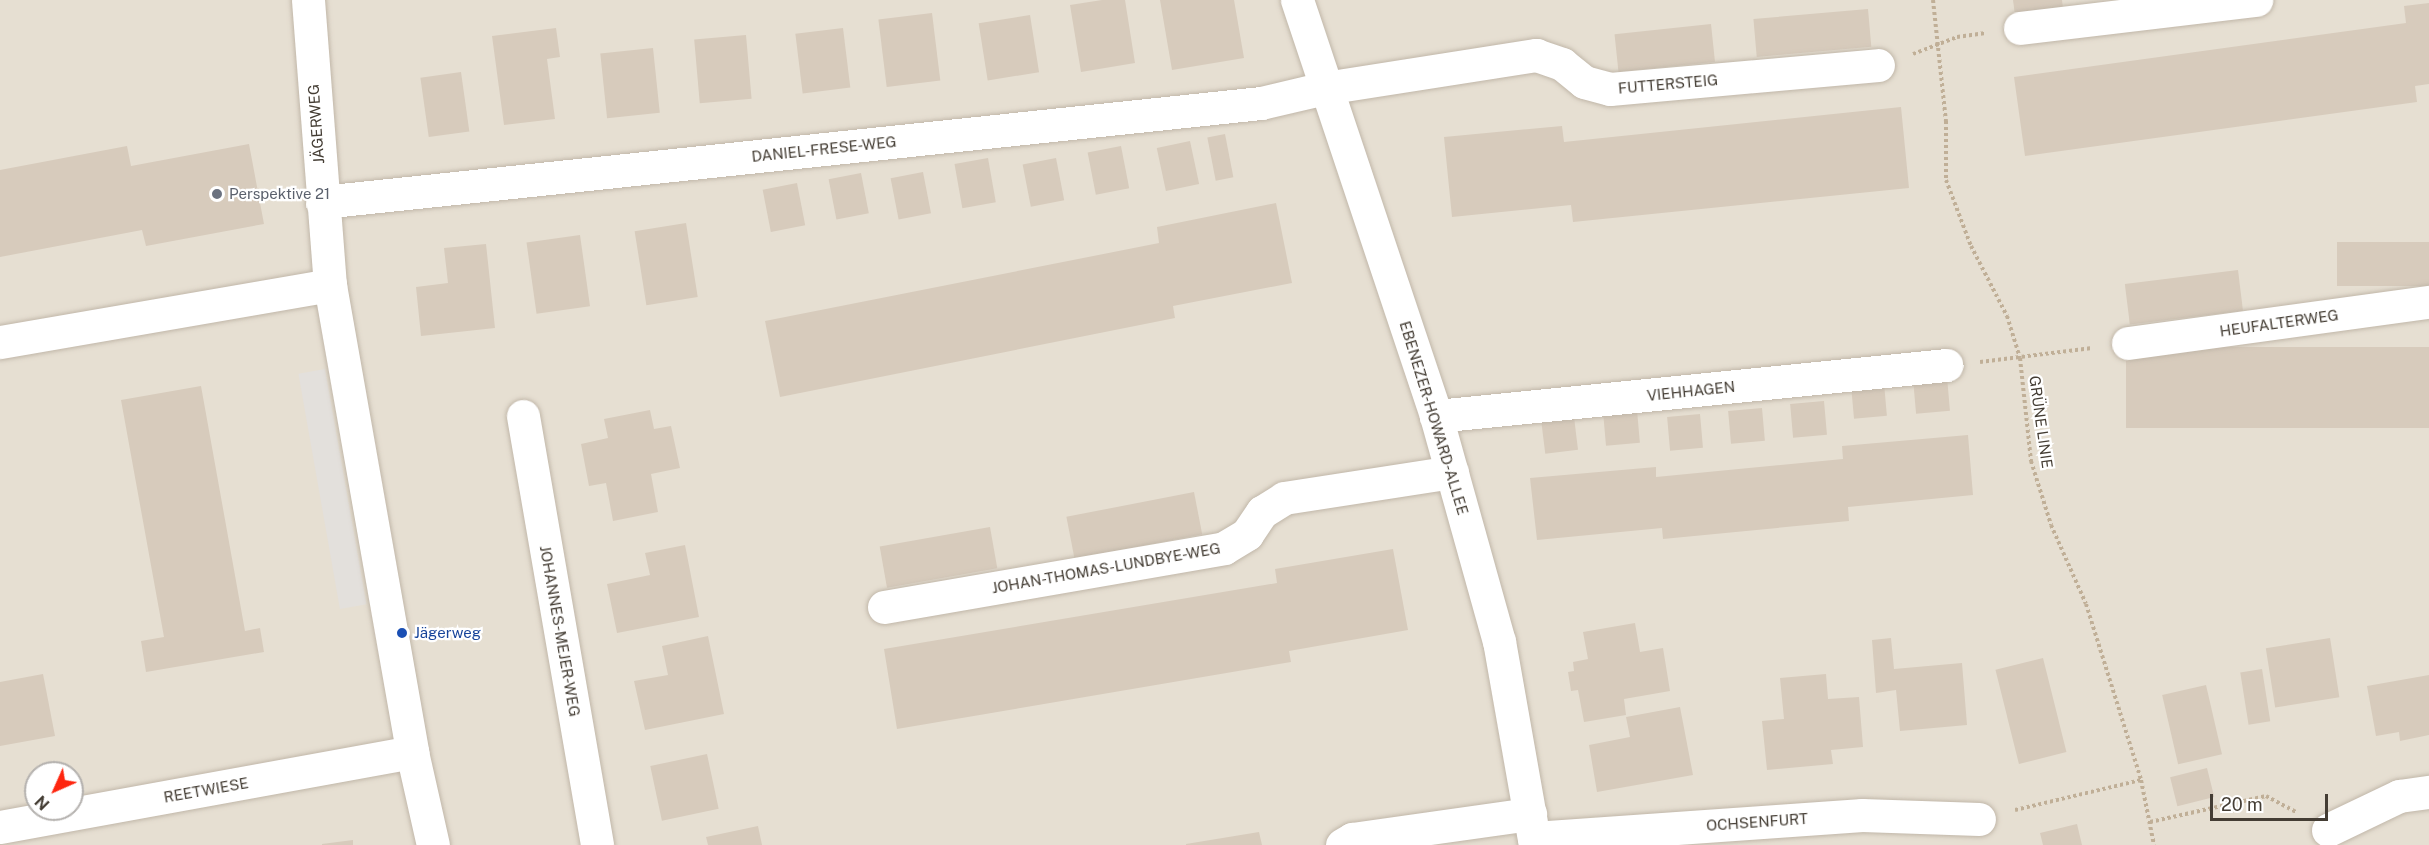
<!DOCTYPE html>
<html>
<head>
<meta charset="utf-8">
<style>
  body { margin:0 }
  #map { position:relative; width:2429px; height:845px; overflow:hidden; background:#f2ede4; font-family:"Public Sans",sans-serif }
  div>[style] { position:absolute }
  .residential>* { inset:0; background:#e6dfd2 }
  .parking>* { inset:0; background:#e3e0dc; transform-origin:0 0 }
  .building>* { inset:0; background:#d7cbbc; transform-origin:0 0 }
  .path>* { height:4px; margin-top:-2px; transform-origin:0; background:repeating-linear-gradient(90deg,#c0af97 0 3px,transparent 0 6px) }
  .roads { filter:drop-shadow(0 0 2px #c1b7a9) drop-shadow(0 0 2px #c1b7a9) }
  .minor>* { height:33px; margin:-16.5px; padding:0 16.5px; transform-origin:16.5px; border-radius:16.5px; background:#fff }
  .dots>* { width:16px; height:16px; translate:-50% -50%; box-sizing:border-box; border:3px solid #fff; border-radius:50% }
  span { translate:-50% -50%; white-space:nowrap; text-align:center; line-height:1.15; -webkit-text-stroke:4.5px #fff; paint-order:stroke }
  .street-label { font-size:15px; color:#443d34 }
  .worship-label { font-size:15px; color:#5b616d }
  .left { translate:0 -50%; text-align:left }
  .transit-label { font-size:15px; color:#164399 }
  .north { position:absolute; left:24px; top:761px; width:60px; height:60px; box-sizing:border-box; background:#fff; border:2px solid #b4b1ae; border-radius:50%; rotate:225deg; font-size:16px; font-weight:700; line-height:24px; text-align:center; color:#443d34 }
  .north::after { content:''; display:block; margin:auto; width:21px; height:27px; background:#fe260f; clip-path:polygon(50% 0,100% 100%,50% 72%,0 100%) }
  .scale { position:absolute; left:2210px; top:794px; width:118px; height:27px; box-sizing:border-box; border:3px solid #443d34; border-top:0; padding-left:8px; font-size:18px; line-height:21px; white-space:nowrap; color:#443d34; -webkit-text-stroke:4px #fff; paint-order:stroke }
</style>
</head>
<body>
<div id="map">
  <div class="residential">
    <div style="clip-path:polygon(evenodd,0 0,2429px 0,2429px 845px,0 845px,0 0,36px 773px,72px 773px,72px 809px,36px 809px,36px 773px)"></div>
  </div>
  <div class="parking">
    <div style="left:325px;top:369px;width:239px;height:27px;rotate:80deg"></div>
  </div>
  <div class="building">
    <div style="clip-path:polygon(1102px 0,1125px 0,1135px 63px,1081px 72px,1070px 5px)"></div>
    <div style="clip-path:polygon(1160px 0,1234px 0,1244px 58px,1172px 70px)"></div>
    <div style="clip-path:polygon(2013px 0,2062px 0,2063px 8px,2015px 15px)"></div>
    <div style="clip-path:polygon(2429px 3px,2429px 84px,2415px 86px,2417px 102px,2025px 156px,2014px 77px,2406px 23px,2404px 6px)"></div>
    <div style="left:1868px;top:9px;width:38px;height:115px;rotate:85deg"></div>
    <div style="left:932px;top:13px;width:68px;height:54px;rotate:83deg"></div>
    <div style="left:1030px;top:15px;width:58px;height:52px;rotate:81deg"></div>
    <div style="left:1711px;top:24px;width:38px;height:97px;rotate:84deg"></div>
    <div style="clip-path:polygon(556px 28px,560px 57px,547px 59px,555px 119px,504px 125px,492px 36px)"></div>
    <div style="left:843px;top:28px;width:60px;height:48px;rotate:83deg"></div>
    <div style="left:746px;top:35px;width:64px;height:52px;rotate:85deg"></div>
    <div style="left:653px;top:48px;width:65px;height:53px;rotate:84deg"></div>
    <div style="left:461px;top:72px;width:60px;height:41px;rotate:82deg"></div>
    <div style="clip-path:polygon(1901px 107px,1909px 188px,1573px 222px,1571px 205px,1452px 217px,1444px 137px,1562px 126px,1564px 142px)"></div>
    <div style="left:1225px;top:134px;width:44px;height:18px;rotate:79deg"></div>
    <div style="left:1190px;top:141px;width:44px;height:34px;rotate:78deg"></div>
    <div style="clip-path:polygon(249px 144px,264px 224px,146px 246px,142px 230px,0 257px,0 170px,127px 146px,131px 166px)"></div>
    <div style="left:1121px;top:146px;width:43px;height:34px;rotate:79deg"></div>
    <div style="left:988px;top:158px;width:45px;height:34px;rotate:80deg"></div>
    <div style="left:1056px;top:158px;width:43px;height:34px;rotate:79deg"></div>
    <div style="left:923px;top:172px;width:42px;height:33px;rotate:79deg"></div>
    <div style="left:861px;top:173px;width:41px;height:33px;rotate:79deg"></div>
    <div style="left:797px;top:183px;width:43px;height:35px;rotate:79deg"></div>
    <div style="clip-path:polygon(1276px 203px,1292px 283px,1173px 306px,1175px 318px,780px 397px,765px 321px,1159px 243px,1157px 227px)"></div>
    <div style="left:686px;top:223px;width:75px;height:52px;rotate:81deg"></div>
    <div style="left:580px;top:235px;width:72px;height:54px;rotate:82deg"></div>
    <div style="left:2429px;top:242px;width:44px;height:92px;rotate:90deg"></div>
    <div style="clip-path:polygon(486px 244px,495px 328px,421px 336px,416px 287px,448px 283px,444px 248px)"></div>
    <div style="left:2238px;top:270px;width:41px;height:114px;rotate:83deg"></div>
    <div style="left:2429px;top:347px;width:81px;height:303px;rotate:90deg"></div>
    <div style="left:1947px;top:377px;width:34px;height:34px;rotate:85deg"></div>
    <div style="left:1884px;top:383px;width:33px;height:33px;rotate:85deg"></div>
    <div style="clip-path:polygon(201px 386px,245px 631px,260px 628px,264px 652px,146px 672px,141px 641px,164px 637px,121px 400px)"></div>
    <div style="left:1824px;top:401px;width:34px;height:34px;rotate:85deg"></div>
    <div style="left:1762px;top:408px;width:33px;height:34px;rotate:85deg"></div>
    <div style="clip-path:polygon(650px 410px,654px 429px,671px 426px,680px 468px,651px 474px,658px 512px,613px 521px,606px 483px,589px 486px,581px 444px,608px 438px,604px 419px)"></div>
    <div style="left:1637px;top:410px;width:33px;height:34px;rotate:85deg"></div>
    <div style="left:1700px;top:414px;width:34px;height:33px;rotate:85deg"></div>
    <div style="left:1574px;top:417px;width:33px;height:33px;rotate:83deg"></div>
    <div style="clip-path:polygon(1968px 435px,1973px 495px,1848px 507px,1849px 521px,1663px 539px,1662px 528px,1537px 540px,1530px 478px,1656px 467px,1656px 477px,1843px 459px,1842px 446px)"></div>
    <div style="left:1194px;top:492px;width:43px;height:130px;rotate:79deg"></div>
    <div style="left:990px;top:527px;width:42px;height:112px;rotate:80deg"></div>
    <div style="clip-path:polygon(685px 545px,699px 617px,617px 633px,607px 584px,650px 575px,645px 553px)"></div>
    <div style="clip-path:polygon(1393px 549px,1408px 630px,1289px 651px,1291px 662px,897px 729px,884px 649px,1277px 583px,1275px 569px)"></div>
    <div style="clip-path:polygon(1635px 623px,1640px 652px,1663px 648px,1670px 691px,1624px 699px,1626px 715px,1584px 722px,1578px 690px,1571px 691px,1568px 672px,1574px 671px,1573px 662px,1588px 659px,1583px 632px)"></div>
    <div style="clip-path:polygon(708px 636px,724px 714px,645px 730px,634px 681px,668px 675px,662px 646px)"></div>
    <div style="clip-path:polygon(1891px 638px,1894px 669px,1962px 663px,1967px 725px,1900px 731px,1896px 690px,1876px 693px,1872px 640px)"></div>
    <div style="left:2330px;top:638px;width:60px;height:65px;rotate:81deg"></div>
    <div style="left:2043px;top:658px;width:97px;height:49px;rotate:76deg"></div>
    <div style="left:2262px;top:669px;width:53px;height:22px;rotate:81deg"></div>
    <div style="clip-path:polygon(43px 674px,55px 736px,0 746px,0 682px)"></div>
    <div style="clip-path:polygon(1826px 674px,1828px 699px,1859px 697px,1863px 747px,1831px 750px,1833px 764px,1767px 770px,1762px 721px,1784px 719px,1780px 678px)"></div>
    <div style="clip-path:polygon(2429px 675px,2429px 735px,2400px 741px,2399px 732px,2376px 736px,2367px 686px)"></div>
    <div style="left:2206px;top:685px;width:71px;height:45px;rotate:77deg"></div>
    <div style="clip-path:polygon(1680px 707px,1693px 775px,1597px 792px,1589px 745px,1630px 737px,1626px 717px)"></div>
    <div style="left:707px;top:754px;width:56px;height:58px;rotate:78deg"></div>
    <div style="left:2207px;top:768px;width:30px;height:38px;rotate:76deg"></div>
    <div style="clip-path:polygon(2077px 824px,2082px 845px,2043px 845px,2040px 833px)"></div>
    <div style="clip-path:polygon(758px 826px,762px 845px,708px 845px,706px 837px)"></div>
    <div style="clip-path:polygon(1259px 832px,1262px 845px,1186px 845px,1186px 844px)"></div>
    <div style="clip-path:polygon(353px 840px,353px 845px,322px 845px,322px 844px)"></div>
  </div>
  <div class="path">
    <div style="left:1933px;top:0;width:122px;rotate:83.9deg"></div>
    <div style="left:1946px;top:121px;width:59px;rotate:90deg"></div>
    <div style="left:1946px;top:180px;width:71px;rotate:69.3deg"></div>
    <div style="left:1971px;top:246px;width:79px;rotate:62.8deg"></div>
    <div style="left:2007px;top:316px;width:44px;rotate:72.8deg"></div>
    <div style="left:2020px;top:358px;width:104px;rotate:83.9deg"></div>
    <div style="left:2031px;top:461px;width:67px;rotate:72.6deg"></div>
    <div style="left:2051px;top:525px;width:86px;rotate:66.1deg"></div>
    <div style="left:2086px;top:604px;width:184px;rotate:72.6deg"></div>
    <div style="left:2141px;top:780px;width:66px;rotate:78.7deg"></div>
    <div style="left:1913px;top:54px;width:47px;rotate:-21.1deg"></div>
    <div style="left:1957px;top:37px;width:29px;rotate:-8deg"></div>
    <div style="left:1980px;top:362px;width:113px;rotate:-7.1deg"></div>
    <div style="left:2015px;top:810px;width:130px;rotate:-13.4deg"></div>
    <div style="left:2150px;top:822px;width:119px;rotate:-12.6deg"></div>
    <div style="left:2266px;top:796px;width:34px;rotate:28deg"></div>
  </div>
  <div class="roads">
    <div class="minor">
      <div style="left:308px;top:0;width:286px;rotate:85.6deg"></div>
      <div style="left:330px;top:285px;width:474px;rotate:80deg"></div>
      <div style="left:412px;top:752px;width:95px;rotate:77.3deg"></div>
      <div style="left:1297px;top:0;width:439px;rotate:71.5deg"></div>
      <div style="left:1436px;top:416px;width:234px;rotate:74.4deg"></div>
      <div style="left:1499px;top:641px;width:207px;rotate:80deg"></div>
      <div style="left:2020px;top:28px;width:238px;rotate:-6.8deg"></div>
      <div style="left:322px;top:202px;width:944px;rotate:-6.02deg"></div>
      <div style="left:1261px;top:103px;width:66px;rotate:-13.2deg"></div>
      <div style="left:1325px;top:88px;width:214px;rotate:-8.9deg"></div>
      <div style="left:1536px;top:55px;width:28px;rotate:19deg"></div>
      <div style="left:1562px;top:64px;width:28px;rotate:39deg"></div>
      <div style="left:1584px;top:82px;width:27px;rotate:15deg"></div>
      <div style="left:1610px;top:89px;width:269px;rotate:-5.1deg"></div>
      <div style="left:0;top:342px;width:335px;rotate:-9.8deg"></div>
      <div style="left:2128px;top:343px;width:304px;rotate:-7.8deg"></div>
      <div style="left:523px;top:416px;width:435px;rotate:80.2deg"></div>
      <div style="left:1436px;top:416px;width:513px;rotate:-5.71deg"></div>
      <div style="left:884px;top:607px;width:345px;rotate:-9.8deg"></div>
      <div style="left:1224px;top:548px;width:27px;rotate:-31deg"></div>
      <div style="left:1247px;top:534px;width:27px;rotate:-56deg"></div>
      <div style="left:1262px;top:512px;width:26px;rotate:-32deg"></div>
      <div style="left:1284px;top:498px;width:170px;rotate:-8.8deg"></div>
      <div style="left:0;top:827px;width:419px;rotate:-10.3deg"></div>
      <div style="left:2328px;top:830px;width:79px;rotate:-25.6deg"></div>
      <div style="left:2399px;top:796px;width:30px;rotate:-8deg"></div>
      <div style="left:1534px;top:838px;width:329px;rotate:-4deg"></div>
      <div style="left:1862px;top:815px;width:117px;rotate:2deg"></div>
      <div style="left:1342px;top:845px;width:12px;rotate:-31deg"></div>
      <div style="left:1352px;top:839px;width:180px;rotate:-8deg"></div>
    </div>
  </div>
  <div class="dots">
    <div style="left:217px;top:194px;background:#6b7280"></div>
    <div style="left:402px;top:633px;background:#1a4fb4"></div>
  </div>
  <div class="street-label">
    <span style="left:1668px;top:84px;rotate:-5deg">FUTTERSTEIG</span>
    <span style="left:316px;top:124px;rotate:-94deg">JÄGERWEG</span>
    <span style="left:824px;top:149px;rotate:-6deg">DANIEL-FRESE-WEG</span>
    <span style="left:2279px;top:323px;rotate:-8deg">HEUFALTERWEG</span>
    <span style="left:1691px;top:391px;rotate:-6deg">VIEHHAGEN</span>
    <span style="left:1434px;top:418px;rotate:73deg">EBENEZER-HOWARD-ALLEE</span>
    <span style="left:2041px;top:422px;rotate:82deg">GRÜNE LINIE</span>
    <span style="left:1106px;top:568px;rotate:-10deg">JOHAN-THOMAS-LUNDBYE-WEG</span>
    <span style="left:560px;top:631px;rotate:80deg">JOHANNES-MEJER-WEG</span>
    <span style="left:206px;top:790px;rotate:-10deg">REETWIESE</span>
    <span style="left:1757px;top:822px;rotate:-4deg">OCHSENFURT</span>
  </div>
  <div class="worship-label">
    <span class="left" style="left:229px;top:194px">Perspektive 21</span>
  </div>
  <div class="transit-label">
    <span class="left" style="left:414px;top:633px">Jägerweg</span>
  </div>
  <div class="north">N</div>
  <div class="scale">20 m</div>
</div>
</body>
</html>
